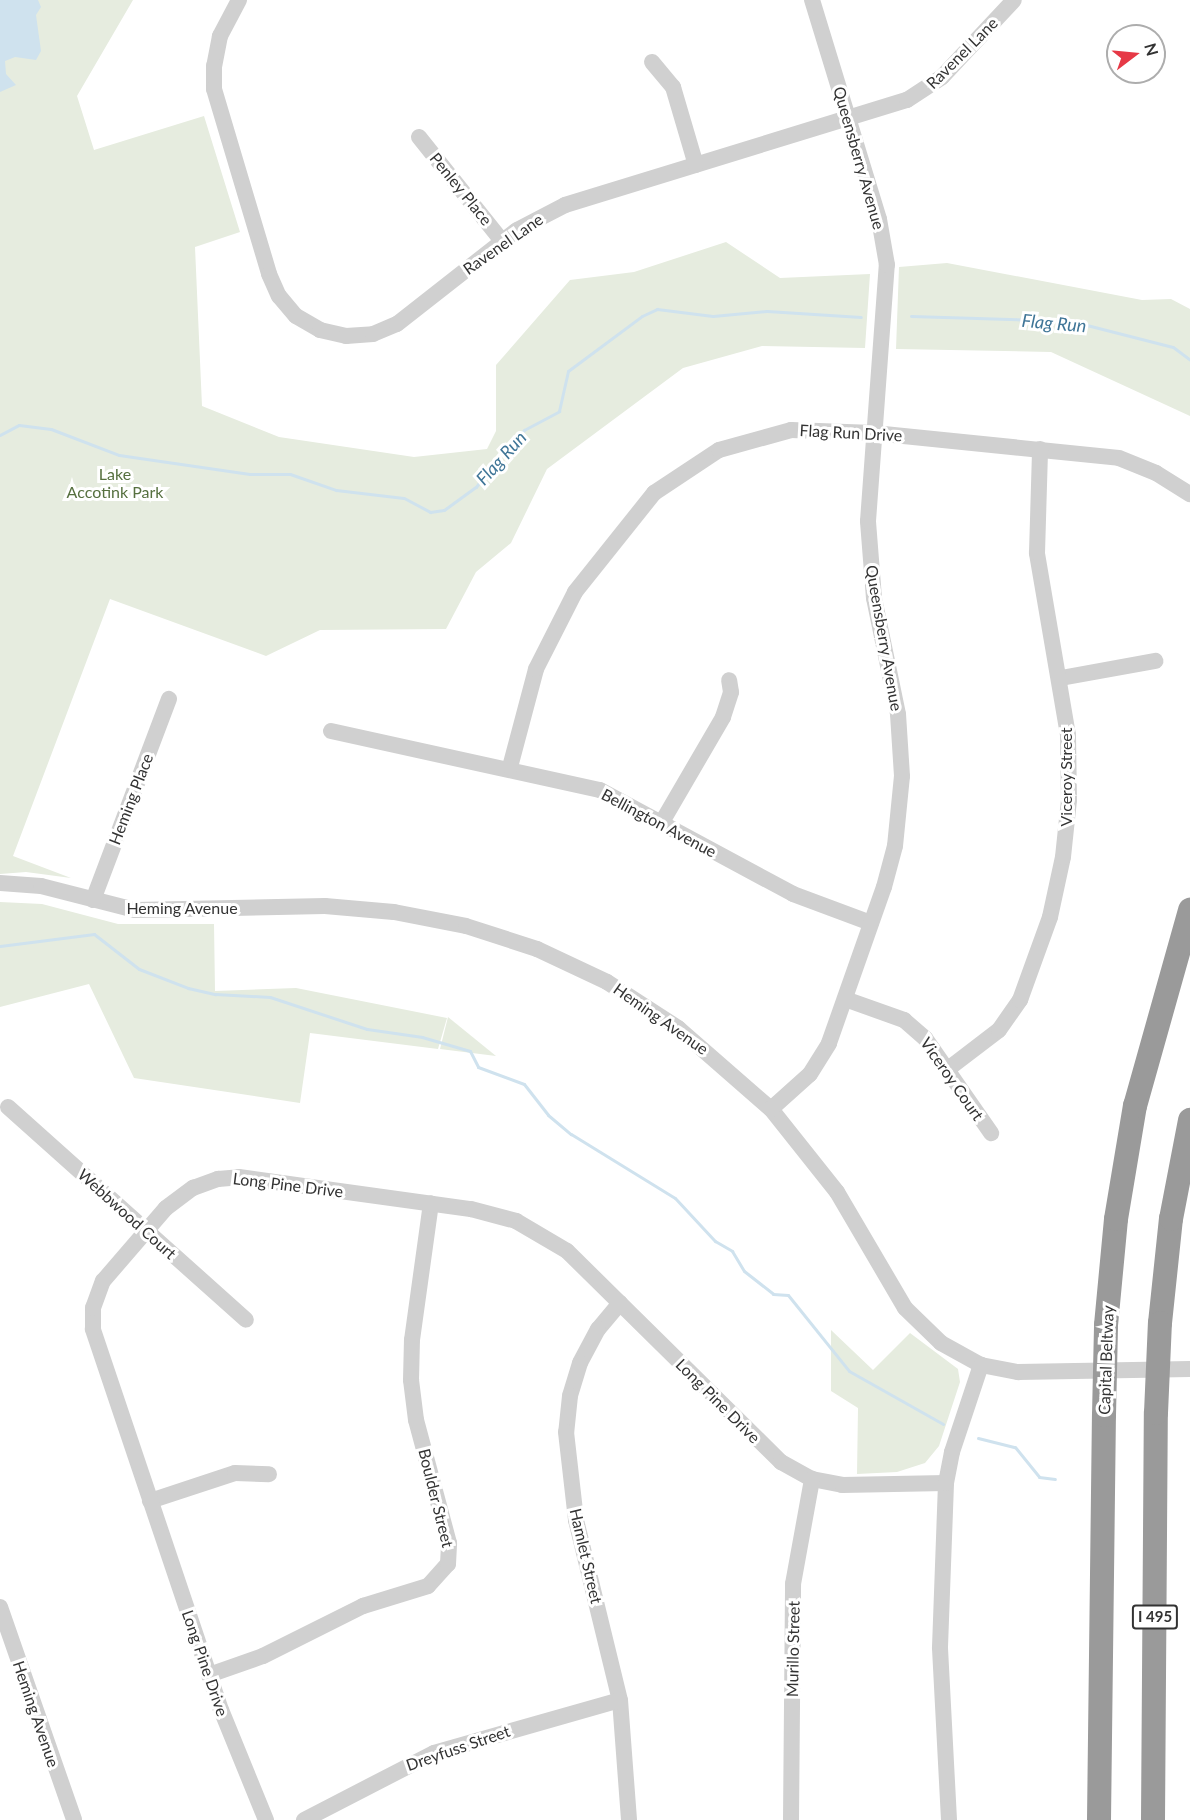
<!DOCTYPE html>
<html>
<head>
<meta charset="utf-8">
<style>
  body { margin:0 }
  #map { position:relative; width:1190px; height:1820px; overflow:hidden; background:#fff; font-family:Lato,sans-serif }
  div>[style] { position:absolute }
  .green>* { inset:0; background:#e6ecdf }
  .water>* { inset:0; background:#cfe2ee }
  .stream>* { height:3px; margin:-1.5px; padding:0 1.5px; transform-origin:1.5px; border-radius:1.5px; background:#cfe2ee }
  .minor>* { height:16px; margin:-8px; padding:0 8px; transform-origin:8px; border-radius:8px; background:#d0d0d0 }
  .highway>* { height:24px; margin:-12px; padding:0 12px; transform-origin:12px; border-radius:12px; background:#9a9a9a }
  .highway-bridge>* { height:24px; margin:-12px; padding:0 12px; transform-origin:12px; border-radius:12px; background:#9a9a9a }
  span { translate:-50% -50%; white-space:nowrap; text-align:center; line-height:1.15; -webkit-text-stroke:6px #fff; paint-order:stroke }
  .shield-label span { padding:2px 4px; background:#fff; border:2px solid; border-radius:4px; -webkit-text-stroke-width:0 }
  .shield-label { font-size:15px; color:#333; font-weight:700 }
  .street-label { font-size:16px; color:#333 }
  .park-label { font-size:16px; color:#56703f }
  .water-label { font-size:18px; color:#3f7597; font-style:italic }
  .north { position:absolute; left:1106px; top:24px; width:60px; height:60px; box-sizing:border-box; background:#fff; border:2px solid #adadad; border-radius:50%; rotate:74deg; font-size:16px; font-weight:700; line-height:24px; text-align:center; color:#333 }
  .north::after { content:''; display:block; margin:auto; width:21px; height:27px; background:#e63946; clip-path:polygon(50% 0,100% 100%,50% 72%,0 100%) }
</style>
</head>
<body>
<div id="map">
  <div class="green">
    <div style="clip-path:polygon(0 0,133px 0,77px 96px,94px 150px,204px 116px,240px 232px,195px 247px,202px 406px,279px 437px,414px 457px,487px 449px,496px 431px,496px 365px,570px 280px,634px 272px,726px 242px,780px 278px,870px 274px,865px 348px,762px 346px,683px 368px,547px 469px,511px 543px,476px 572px,446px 629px,320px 630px,266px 656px,110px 599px,13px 856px,71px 878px,26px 872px,0 874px)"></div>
    <div style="clip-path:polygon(947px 263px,1142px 300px,1171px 299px,1190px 309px,1190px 416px,1051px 352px,896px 349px,899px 267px)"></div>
    <div style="clip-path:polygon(0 902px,42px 904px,118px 924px,214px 924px,215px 991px,296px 988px,447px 1018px,438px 1049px,310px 1033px,300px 1103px,134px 1078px,89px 984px,0 1007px)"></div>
    <div style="clip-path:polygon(448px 1017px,496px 1056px,440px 1049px)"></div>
    <div style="clip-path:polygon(831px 1330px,873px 1370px,910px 1333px,958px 1369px,960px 1382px,939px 1446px,925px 1463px,897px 1472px,857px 1474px,858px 1408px,831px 1391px)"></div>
  </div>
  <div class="water">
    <div style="clip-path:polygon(0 0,38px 0,41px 7px,36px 15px,41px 51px,36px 60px,15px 57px,5px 61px,6px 74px,16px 85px,0 92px)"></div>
  </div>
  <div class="stream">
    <div style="left:911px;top:316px;width:160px;rotate:1.8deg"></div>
    <div style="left:1071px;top:321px;width:105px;rotate:14.3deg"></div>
    <div style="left:1173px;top:347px;width:21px;rotate:37deg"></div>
    <div style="left:0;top:435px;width:21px;rotate:-28deg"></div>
    <div style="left:19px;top:425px;width:32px;rotate:7deg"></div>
    <div style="left:51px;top:429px;width:73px;rotate:20.9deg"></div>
    <div style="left:119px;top:455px;width:132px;rotate:8.3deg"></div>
    <div style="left:250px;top:474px;width:40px"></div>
    <div style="left:290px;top:474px;width:49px;rotate:19.2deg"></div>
    <div style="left:336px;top:490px;width:68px;rotate:6.7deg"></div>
    <div style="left:404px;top:498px;width:30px;rotate:28deg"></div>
    <div style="left:430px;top:512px;width:14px;rotate:-8deg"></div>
    <div style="left:444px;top:510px;width:39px;rotate:-36deg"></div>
    <div style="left:476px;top:487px;width:36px;rotate:-54deg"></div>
    <div style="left:497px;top:458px;width:39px;rotate:-46deg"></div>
    <div style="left:524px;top:430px;width:40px;rotate:-28deg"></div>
    <div style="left:559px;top:411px;width:41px;rotate:-77.3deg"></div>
    <div style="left:568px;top:371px;width:92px;rotate:-36.6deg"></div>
    <div style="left:642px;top:316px;width:17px;rotate:-25deg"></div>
    <div style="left:657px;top:309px;width:56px;rotate:7.1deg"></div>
    <div style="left:713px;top:316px;width:54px;rotate:-5.3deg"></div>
    <div style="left:767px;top:311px;width:94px;rotate:3.7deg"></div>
    <div style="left:0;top:946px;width:95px;rotate:-7.3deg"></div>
    <div style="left:94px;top:934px;width:57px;rotate:37.9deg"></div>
    <div style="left:139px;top:969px;width:53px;rotate:21.2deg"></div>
    <div style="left:188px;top:988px;width:28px;rotate:13deg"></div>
    <div style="left:215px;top:994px;width:55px;rotate:3.1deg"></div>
    <div style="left:270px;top:997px;width:102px;rotate:18.3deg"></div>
    <div style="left:367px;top:1029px;width:56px;rotate:8.3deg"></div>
    <div style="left:422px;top:1037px;width:50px;rotate:16.3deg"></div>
    <div style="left:470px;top:1051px;width:18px;rotate:63deg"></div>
    <div style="left:478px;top:1067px;width:49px;rotate:20.3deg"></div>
    <div style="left:524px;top:1084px;width:39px;rotate:52deg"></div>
    <div style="left:548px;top:1115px;width:30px;rotate:40deg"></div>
    <div style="left:571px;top:1134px;width:122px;rotate:31.6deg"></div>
    <div style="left:675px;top:1198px;width:59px;rotate:47.1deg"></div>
    <div style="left:715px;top:1241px;width:20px;rotate:30deg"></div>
    <div style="left:732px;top:1251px;width:23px;rotate:59deg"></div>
    <div style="left:744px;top:1271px;width:37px;rotate:38deg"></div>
    <div style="left:773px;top:1294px;width:15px;rotate:4deg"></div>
    <div style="left:788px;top:1295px;width:97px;rotate:51.2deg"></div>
    <div style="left:849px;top:1371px;width:108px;rotate:29.4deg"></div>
    <div style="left:978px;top:1438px;width:38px;rotate:14deg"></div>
    <div style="left:1015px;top:1447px;width:38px;rotate:51deg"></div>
    <div style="left:1039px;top:1477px;width:16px;rotate:7deg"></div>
  </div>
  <div class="minor">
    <div style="left:239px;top:0;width:41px;rotate:117.8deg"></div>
    <div style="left:220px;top:36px;width:31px;rotate:101deg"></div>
    <div style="left:214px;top:66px;width:23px;rotate:90deg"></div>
    <div style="left:214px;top:89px;width:193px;rotate:73.4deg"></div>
    <div style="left:269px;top:274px;width:24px;rotate:66deg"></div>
    <div style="left:279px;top:296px;width:26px;rotate:50deg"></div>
    <div style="left:296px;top:316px;width:28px;rotate:30deg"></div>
    <div style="left:320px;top:330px;width:27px;rotate:13deg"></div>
    <div style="left:346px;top:336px;width:27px;rotate:-4deg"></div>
    <div style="left:373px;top:334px;width:26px;rotate:-23deg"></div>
    <div style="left:397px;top:324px;width:152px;rotate:-38.1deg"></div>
    <div style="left:517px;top:230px;width:54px;rotate:-27.5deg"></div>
    <div style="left:565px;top:205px;width:358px;rotate:-17.1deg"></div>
    <div style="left:907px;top:100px;width:42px;rotate:-33.3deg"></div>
    <div style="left:942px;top:77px;width:105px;rotate:-46.9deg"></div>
    <div style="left:652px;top:62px;width:33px;rotate:50deg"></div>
    <div style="left:673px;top:87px;width:81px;rotate:73.6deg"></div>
    <div style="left:419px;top:137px;width:133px;rotate:51.4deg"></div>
    <div style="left:1061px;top:678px;width:96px;rotate:-10.3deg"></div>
    <div style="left:331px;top:731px;width:275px;rotate:12.4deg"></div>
    <div style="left:600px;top:790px;width:219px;rotate:28.3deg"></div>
    <div style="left:793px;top:894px;width:83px;rotate:20.4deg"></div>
    <div style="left:510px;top:767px;width:101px;rotate:-75.1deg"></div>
    <div style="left:536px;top:669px;width:86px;rotate:-63.1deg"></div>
    <div style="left:575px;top:592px;width:127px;rotate:-51.4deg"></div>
    <div style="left:654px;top:493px;width:78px;rotate:-33.5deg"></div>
    <div style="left:719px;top:450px;width:75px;rotate:-15.5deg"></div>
    <div style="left:791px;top:430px;width:83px;rotate:2.1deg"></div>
    <div style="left:874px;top:433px;width:246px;rotate:5.8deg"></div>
    <div style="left:1119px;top:458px;width:40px;rotate:22deg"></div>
    <div style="left:1156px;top:473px;width:40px;rotate:32deg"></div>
    <div style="left:662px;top:822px;width:121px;rotate:-59.8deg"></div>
    <div style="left:723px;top:717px;width:26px;rotate:-72deg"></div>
    <div style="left:731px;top:692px;width:12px;rotate:-99deg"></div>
    <div style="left:0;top:883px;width:41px;rotate:4.2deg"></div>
    <div style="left:41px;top:886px;width:97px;rotate:14.3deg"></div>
    <div style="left:135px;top:910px;width:190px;rotate:-1.2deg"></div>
    <div style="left:325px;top:906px;width:69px;rotate:5deg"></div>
    <div style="left:394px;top:912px;width:73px;rotate:11deg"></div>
    <div style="left:466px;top:926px;width:75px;rotate:17.9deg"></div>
    <div style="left:537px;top:949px;width:77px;rotate:25.2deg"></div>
    <div style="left:607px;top:982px;width:85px;rotate:32.9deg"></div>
    <div style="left:678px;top:1028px;width:123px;rotate:41.1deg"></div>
    <div style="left:771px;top:1109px;width:106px;rotate:51.5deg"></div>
    <div style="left:837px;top:1192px;width:134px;rotate:59.6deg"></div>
    <div style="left:905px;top:1308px;width:50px;rotate:44.2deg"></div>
    <div style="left:941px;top:1343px;width:46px;rotate:28.8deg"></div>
    <div style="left:981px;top:1365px;width:38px;rotate:11deg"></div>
    <div style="left:1018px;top:1372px;width:172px;rotate:-1deg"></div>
    <div style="left:93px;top:900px;width:215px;rotate:-69.3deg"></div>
    <div style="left:845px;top:999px;width:63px;rotate:19.6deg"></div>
    <div style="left:904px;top:1020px;width:28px;rotate:41deg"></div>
    <div style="left:925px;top:1038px;width:116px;rotate:55.2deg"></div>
    <div style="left:948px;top:1069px;width:64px;rotate:-37.4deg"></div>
    <div style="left:999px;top:1030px;width:37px;rotate:-55deg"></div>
    <div style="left:1020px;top:1000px;width:88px;rotate:-70.1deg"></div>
    <div style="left:1050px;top:917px;width:61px;rotate:-77.8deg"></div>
    <div style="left:1063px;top:857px;width:57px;rotate:-84deg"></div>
    <div style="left:1069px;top:800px;width:65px;rotate:-90.9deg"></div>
    <div style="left:1068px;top:735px;width:185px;rotate:-99.7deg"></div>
    <div style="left:1037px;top:553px;width:104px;rotate:-88.3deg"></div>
    <div style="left:8px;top:1107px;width:319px;rotate:41.8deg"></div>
    <div style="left:771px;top:1109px;width:52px;rotate:-41.9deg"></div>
    <div style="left:810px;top:1074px;width:36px;rotate:-58deg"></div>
    <div style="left:829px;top:1043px;width:165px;rotate:-70.6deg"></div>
    <div style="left:884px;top:887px;width:42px;rotate:-75deg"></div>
    <div style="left:895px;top:846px;width:70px;rotate:-84.3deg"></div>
    <div style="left:902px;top:776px;width:62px;rotate:-93.7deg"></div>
    <div style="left:898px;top:714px;width:118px;rotate:-101.7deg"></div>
    <div style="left:874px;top:598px;width:77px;rotate:-94.5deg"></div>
    <div style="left:868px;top:521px;width:257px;rotate:-85.8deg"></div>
    <div style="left:887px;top:265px;width:47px;rotate:-99.9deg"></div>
    <div style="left:879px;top:219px;width:229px;rotate:-107deg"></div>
    <div style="left:620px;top:1303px;width:34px;rotate:130deg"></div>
    <div style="left:598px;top:1329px;width:38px;rotate:118deg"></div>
    <div style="left:580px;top:1363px;width:34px;rotate:107deg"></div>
    <div style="left:570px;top:1396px;width:36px;rotate:96deg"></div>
    <div style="left:566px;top:1432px;width:89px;rotate:83.5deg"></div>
    <div style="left:576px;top:1520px;width:185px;rotate:76.3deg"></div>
    <div style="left:620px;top:1700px;width:120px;rotate:85.7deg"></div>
    <div style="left:150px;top:1501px;width:89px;rotate:-18.2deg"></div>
    <div style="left:235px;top:1473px;width:34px;rotate:2deg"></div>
    <div style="left:0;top:1607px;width:225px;rotate:70.8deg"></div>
    <div style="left:209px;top:1675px;width:57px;rotate:-19.4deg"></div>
    <div style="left:263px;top:1656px;width:112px;rotate:-26.6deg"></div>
    <div style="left:363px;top:1606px;width:68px;rotate:-17.1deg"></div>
    <div style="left:428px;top:1586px;width:30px;rotate:-48deg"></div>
    <div style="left:448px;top:1564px;width:21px;rotate:-87deg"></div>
    <div style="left:449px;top:1543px;width:127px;rotate:-105deg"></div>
    <div style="left:416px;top:1420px;width:40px;rotate:-97.1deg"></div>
    <div style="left:411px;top:1380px;width:40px;rotate:-88.6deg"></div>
    <div style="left:412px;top:1340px;width:138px;rotate:-82.1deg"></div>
    <div style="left:266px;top:1820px;width:119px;rotate:-112.2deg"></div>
    <div style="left:221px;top:1710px;width:402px;rotate:-108.6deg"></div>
    <div style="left:93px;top:1329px;width:21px;rotate:-90deg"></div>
    <div style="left:93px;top:1308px;width:29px;rotate:-70deg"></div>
    <div style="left:103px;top:1281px;width:96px;rotate:-49.2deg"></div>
    <div style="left:166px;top:1208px;width:34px;rotate:-37deg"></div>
    <div style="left:193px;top:1188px;width:27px;rotate:-20deg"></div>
    <div style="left:218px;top:1179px;width:21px;rotate:-5deg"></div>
    <div style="left:239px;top:1177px;width:234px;rotate:7.9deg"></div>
    <div style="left:471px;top:1209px;width:47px;rotate:14.9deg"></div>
    <div style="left:516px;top:1221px;width:59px;rotate:30.5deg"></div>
    <div style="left:567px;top:1251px;width:301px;rotate:44.6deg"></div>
    <div style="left:781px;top:1462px;width:35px;rotate:29deg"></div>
    <div style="left:812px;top:1479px;width:31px;rotate:11deg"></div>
    <div style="left:842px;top:1485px;width:104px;rotate:-1.1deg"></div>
    <div style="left:304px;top:1820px;width:146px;rotate:-27.3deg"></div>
    <div style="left:434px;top:1753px;width:193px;rotate:-15.9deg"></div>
    <div style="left:791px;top:1820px;width:236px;rotate:-89.5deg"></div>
    <div style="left:793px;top:1584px;width:107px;rotate:-79.7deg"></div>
    <div style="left:949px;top:1820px;width:173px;rotate:-93deg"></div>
    <div style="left:940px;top:1647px;width:164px;rotate:-87.9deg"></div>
    <div style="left:946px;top:1483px;width:32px;rotate:-79deg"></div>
    <div style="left:952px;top:1452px;width:92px;rotate:-71.6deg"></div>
  </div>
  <div class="highway">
    <div style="left:1160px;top:1323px;width:105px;rotate:-84deg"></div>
    <div style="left:1171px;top:1219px;width:101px;rotate:-79.1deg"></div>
    <div style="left:1106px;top:1325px;width:106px;rotate:-84.6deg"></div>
    <div style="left:1116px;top:1219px;width:115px;rotate:-80.5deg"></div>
    <div style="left:1135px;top:1106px;width:204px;rotate:-74.3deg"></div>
    <div style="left:1099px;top:1820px;width:405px;rotate:-89.3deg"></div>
    <div style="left:1153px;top:1820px;width:407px;rotate:-89.6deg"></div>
  </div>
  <div class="highway-bridge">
    <div style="left:1156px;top:1413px;width:90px;rotate:-87.5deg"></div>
    <div style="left:1104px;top:1415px;width:90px;rotate:-88.7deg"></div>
  </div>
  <div class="shield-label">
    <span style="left:1155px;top:1617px">I 495</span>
  </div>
  <div class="street-label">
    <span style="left:962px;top:53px;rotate:-45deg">Ravenel Lane</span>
    <span style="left:859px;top:158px;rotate:74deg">Queensberry Avenue</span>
    <span style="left:461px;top:189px;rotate:51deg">Penley Place</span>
    <span style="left:503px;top:244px;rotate:-35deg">Ravenel Lane</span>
    <span style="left:851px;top:433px;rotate:3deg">Flag Run Drive</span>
    <span style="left:884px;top:638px;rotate:80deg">Queensberry Avenue</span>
    <span style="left:1066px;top:777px;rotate:-90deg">Viceroy Street</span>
    <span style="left:131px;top:799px;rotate:-69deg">Heming Place</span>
    <span style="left:659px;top:823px;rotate:28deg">Bellington Avenue</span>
    <span style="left:182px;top:908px">Heming Avenue</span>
    <span style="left:661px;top:1019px;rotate:35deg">Heming Avenue</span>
    <span style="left:952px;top:1079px;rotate:55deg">Viceroy Court</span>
    <span style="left:288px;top:1185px;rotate:7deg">Long Pine Drive</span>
    <span style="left:127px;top:1214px;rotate:42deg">Webbwood Court</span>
    <span style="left:1106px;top:1360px;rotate:-88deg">Capital Beltway</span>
    <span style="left:718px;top:1401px;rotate:45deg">Long Pine Drive</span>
    <span style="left:436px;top:1498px;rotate:76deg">Boulder Street</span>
    <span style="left:586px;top:1556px;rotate:77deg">Hamlet Street</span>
    <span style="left:793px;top:1649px;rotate:-89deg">Murillo Street</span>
    <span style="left:205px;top:1663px;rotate:71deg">Long Pine Drive</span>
    <span style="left:36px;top:1714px;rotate:71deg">Heming Avenue</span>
    <span style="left:458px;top:1748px;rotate:-19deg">Dreyfuss Street</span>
  </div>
  <div class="park-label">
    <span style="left:115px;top:483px">Lake<br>Accotink Park</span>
  </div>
  <div class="water-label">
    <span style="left:1054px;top:323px;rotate:5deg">Flag Run</span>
    <span style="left:501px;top:458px;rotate:-48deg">Flag Run</span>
  </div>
  <div class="north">N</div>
</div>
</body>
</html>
